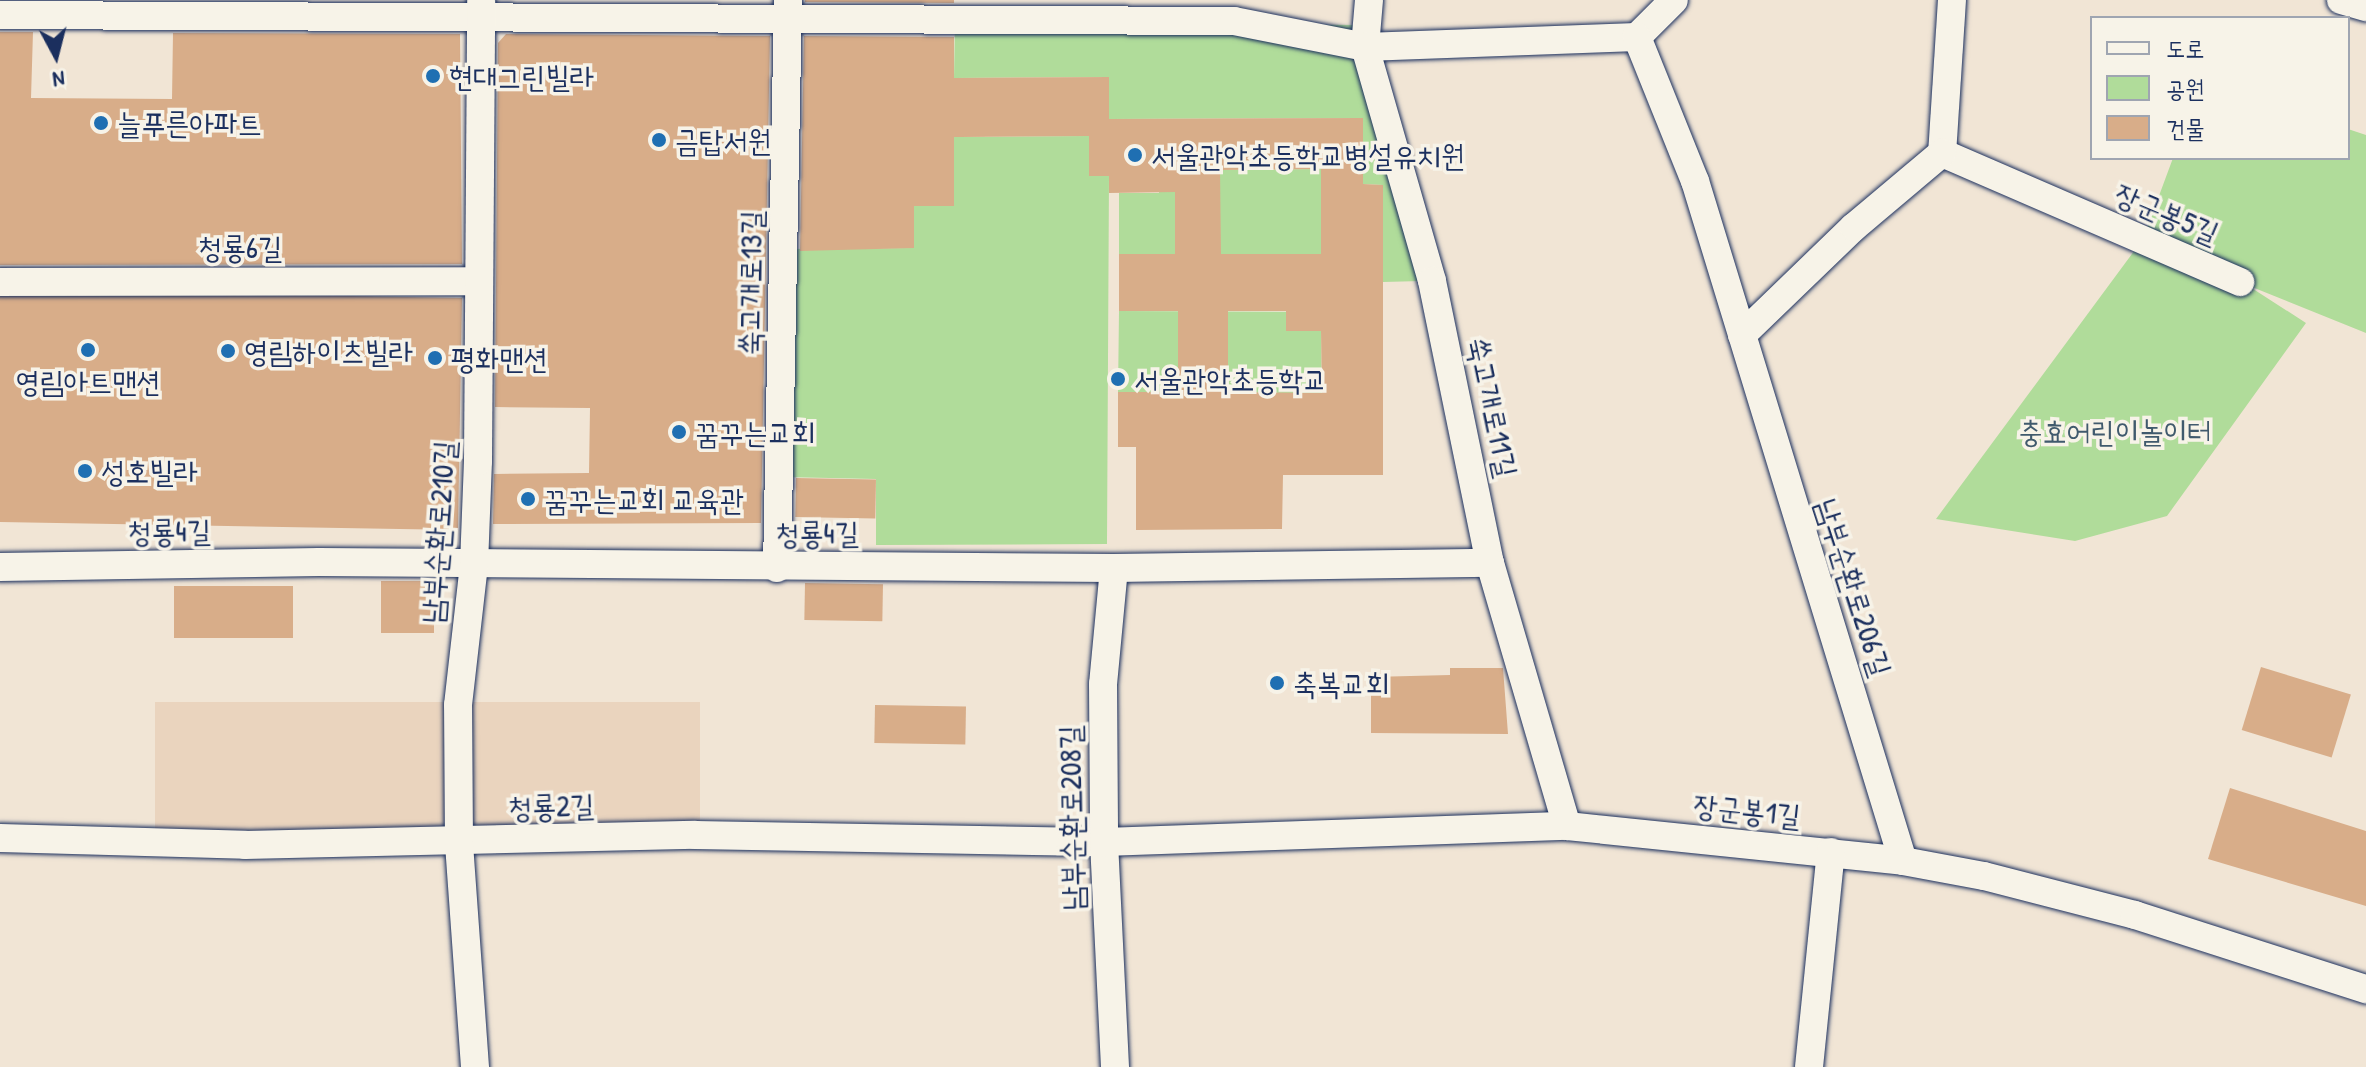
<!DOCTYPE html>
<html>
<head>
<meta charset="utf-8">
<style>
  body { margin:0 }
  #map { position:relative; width:2366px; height:1067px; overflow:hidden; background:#f1e5d5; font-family:"Patrick Hand","Poor Story",sans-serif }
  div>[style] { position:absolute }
  .built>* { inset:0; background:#ead4be; transform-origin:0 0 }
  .green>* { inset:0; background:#b0dc9a }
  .building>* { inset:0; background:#d8ad89; transform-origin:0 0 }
  .roads { filter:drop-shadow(0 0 2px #1b2f5e) drop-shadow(0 0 2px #1b2f5e) }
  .street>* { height:28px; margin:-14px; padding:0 14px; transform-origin:14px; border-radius:14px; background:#f7f3e8 }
  .dots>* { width:22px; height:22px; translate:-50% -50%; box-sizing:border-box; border:4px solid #f7f3e8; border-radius:50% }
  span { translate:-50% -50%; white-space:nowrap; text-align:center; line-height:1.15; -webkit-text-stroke:7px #f7f3e8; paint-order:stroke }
  .poi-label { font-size:30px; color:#1b2f5e }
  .left { translate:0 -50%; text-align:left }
  .street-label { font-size:30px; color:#1b2f5e }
  .park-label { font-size:30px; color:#405a6d }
  .legend { position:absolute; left:2090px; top:16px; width:260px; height:144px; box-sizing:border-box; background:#f7f3e8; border:2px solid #9fa5b1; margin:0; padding:10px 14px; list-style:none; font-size:24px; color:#1b2f5e }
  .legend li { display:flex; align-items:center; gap:16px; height:40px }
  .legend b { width:40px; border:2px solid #9fa5b1 }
  .north { position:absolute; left:16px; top:16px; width:80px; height:80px; -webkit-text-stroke:6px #f7f3e8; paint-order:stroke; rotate:173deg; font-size:22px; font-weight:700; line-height:32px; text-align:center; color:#1b2f5e }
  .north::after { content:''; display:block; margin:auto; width:28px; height:36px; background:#1b2f5e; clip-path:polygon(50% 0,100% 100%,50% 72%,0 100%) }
</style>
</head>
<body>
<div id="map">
  <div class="built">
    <div style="left:155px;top:702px;width:545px;height:143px"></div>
  </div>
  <div class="green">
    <div style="clip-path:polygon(955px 22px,1359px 25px,1422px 281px,1383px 282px,1383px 185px,1363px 184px,1363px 118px,1109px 119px,1108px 77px,954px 78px)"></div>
    <div style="clip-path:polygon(2348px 129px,2366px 135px,2366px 333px,2247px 285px,2306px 323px,2167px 516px,2075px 541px,1936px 519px,2143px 239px,2173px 158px,2348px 158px)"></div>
    <div style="clip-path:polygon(1089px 136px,1109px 176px,1107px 544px,876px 545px,876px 479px,783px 477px,786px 249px,914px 248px,914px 206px,954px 206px,954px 137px)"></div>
    <div style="clip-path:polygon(1321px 169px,1321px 283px,1309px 254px,1119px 254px,1119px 193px,1159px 193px,1160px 170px,1220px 204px,1220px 177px,1192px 177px,1192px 170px)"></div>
    <div style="clip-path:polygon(1119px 311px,1321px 312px,1322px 429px,1308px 393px,1118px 392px)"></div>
  </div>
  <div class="building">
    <div style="clip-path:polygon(805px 0,954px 0,954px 3px,805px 2px)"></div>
    <div style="clip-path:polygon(0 32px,33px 32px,31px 98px,172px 99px,173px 33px,460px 34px,462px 264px,0 265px)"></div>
    <div style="clip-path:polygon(506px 34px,770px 36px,761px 523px,493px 524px,494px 474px,589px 473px,590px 408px,495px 407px,498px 43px)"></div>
    <div style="clip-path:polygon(evenodd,804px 36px,954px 37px,954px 78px,1109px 77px,1109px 119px,1363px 118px,1363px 184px,1383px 185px,1383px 475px,1283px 475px,1282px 529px,1136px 530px,1136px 447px,1118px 447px,1118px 392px,1178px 392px,1178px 311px,1119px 311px,1119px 254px,1175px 254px,1175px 192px,1109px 193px,1109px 176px,1089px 176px,1089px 136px,954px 137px,954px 206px,914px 206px,914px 248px,800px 251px,804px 36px,1321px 169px,1321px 254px,1221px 254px,1220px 170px,1321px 169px,804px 36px,1228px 311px,1286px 311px,1286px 331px,1321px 331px,1322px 393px,1228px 392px,1228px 311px)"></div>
    <div style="left:462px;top:298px;width:232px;height:462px;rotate:91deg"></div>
    <div style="left:796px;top:478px;width:80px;height:39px;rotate:1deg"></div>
    <div style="left:381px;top:581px;width:53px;height:52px"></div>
    <div style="left:805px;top:583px;width:78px;height:37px;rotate:1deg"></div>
    <div style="left:174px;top:586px;width:119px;height:52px"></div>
    <div style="left:2261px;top:667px;width:94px;height:66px;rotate:17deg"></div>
    <div style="clip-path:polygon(1450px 668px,1503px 668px,1508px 734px,1371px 733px,1371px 677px,1450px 675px)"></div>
    <div style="left:875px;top:705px;width:91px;height:38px;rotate:1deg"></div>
    <div style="clip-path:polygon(2230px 788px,2366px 831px,2366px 906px,2208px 859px)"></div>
  </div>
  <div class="roads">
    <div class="street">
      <div style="left:1369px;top:0;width:47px;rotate:94.9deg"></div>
      <div style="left:1365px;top:47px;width:243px;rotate:74deg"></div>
      <div style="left:1432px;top:281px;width:288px;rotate:78.4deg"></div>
      <div style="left:1490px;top:563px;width:274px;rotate:73.7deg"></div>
      <div style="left:1952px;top:0;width:153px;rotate:93.7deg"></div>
      <div style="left:1942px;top:153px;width:325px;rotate:23.4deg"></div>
      <div style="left:2341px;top:0;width:26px;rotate:16deg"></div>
      <div style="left:0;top:15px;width:1234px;rotate:0.28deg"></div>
      <div style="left:1234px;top:21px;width:134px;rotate:11.2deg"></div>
      <div style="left:1365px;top:47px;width:272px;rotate:-2.1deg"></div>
      <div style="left:1637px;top:37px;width:52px;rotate:-45deg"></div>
      <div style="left:1637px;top:37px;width:155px;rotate:68.1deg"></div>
      <div style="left:1695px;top:181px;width:711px;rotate:72.99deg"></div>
      <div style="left:0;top:282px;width:479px;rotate:-0.1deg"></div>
      <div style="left:1742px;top:335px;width:156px;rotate:-44deg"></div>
      <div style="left:1854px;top:227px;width:115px;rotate:-40.1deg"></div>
      <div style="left:0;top:567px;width:319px;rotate:-0.9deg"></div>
      <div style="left:319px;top:562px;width:795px;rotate:0.43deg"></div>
      <div style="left:1114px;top:568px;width:376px;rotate:-0.8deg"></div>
      <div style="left:777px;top:568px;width:568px;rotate:-88.89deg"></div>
      <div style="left:1114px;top:568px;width:117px;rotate:95.4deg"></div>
      <div style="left:1103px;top:684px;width:158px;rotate:89.6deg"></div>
      <div style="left:1104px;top:842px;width:225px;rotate:87.2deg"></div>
      <div style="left:0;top:838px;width:245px;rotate:1.6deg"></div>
      <div style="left:245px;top:845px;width:450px;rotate:-1.3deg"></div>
      <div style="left:695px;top:835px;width:409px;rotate:1deg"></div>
      <div style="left:1104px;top:842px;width:463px;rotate:-2deg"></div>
      <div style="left:1567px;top:826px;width:338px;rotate:5.9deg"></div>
      <div style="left:1903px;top:861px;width:82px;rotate:10.5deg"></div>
      <div style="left:1984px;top:876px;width:156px;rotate:14.5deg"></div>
      <div style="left:2135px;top:915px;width:243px;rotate:17.8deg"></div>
      <div style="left:475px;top:1067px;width:225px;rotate:-94.1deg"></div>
      <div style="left:459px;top:843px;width:138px;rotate:-90.4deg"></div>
      <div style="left:458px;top:705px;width:141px;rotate:-83.5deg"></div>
      <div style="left:474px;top:565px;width:104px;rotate:-87.8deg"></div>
      <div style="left:478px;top:461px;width:460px;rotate:-89.6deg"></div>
      <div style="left:1809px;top:1067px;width:216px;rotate:-84.2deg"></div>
    </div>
  </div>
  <div class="dots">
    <div style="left:433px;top:76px;background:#1f6fb2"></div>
    <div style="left:101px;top:123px;background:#1f6fb2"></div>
    <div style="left:659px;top:140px;background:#1f6fb2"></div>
    <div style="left:1135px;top:155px;background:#1f6fb2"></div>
    <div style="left:88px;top:350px;background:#1f6fb2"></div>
    <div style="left:228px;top:351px;background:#1f6fb2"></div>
    <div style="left:435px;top:358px;background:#1f6fb2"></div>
    <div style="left:1118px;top:379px;background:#1f6fb2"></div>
    <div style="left:679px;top:432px;background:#1f6fb2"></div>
    <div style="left:85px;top:471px;background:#1f6fb2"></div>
    <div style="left:528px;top:499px;background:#1f6fb2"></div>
    <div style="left:1277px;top:683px;background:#1f6fb2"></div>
  </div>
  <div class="poi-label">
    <span class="left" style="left:449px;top:76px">현대그린빌라</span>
    <span class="left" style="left:117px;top:123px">늘푸른아파트</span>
    <span class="left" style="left:675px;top:140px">금탑서원</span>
    <span class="left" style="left:1151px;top:155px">서울관악초등학교병설유치원</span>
    <span class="left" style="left:244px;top:351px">영림하이츠빌라</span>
    <span class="left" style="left:451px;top:358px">평화맨션</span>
    <span class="left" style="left:1134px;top:379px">서울관악초등학교</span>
    <span style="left:88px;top:381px">영림아트맨션</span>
    <span class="left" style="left:695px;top:432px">꿈꾸는교회</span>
    <span class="left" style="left:101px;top:471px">성호빌라</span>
    <span class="left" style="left:544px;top:499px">꿈꾸는교회 교육관</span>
    <span class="left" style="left:1293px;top:683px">축복교회</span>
  </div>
  <div class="street-label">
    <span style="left:2167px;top:213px;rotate:23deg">장군봉5길</span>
    <span style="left:240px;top:247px">청룡6길</span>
    <span style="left:750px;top:283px;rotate:-89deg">쑥고개로13길</span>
    <span style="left:1493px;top:407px;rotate:78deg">쑥고개로11길</span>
    <span style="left:169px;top:531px;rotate:-1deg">청룡4길</span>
    <span style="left:438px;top:532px;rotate:-86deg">남부순환로210길</span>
    <span style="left:817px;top:533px;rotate:-1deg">청룡4길</span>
    <span style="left:1854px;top:587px;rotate:72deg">남부순환로206길</span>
    <span style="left:551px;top:806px;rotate:-2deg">청룡2길</span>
    <span style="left:1747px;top:810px;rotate:6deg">장군봉1길</span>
    <span style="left:1071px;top:818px;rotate:-91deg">남부순환로208길</span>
  </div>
  <div class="park-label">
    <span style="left:2115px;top:431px">충효어린이놀이터</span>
  </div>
  <ul class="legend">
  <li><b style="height:10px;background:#f7f3e8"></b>도로</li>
  <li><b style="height:22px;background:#b0dc9a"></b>공원</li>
  <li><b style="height:22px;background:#d8ad89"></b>건물</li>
  </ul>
  <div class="north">N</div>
</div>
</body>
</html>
